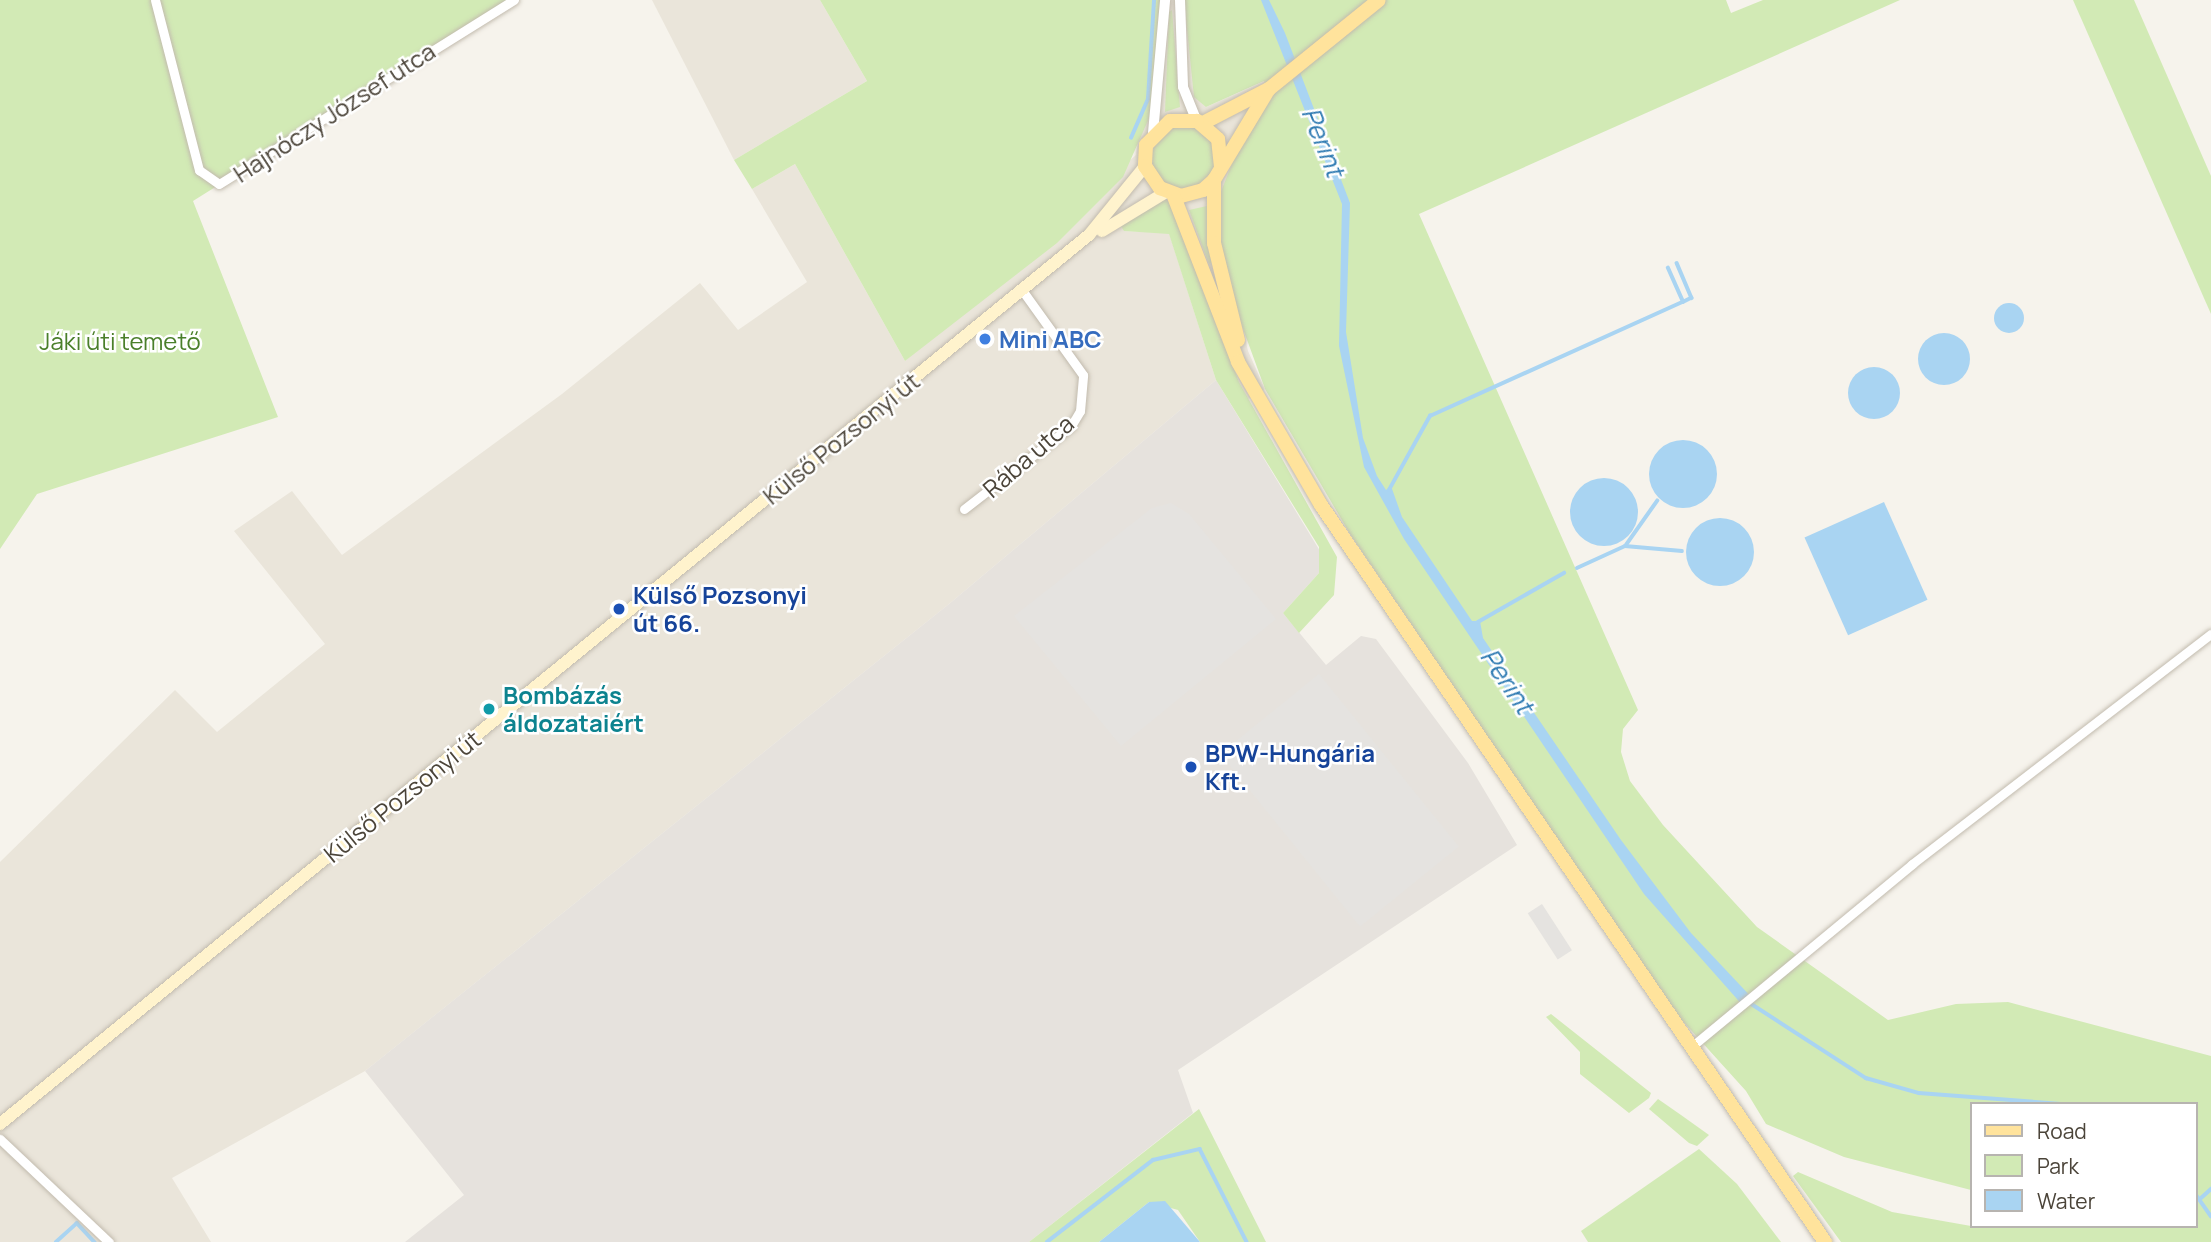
<!DOCTYPE html>
<html>
<head>
<meta charset="utf-8">
<style>
  body { margin:0 }
  #map { position:relative; width:2211px; height:1242px; overflow:hidden; background:#f6f3ec; font-family:Manrope,sans-serif }
  div>[style] { position:absolute }
  .residential>* { inset:0; background:#eae5da }
  .industrial>* { inset:0; background:#e6e2dd }
  .green>* { inset:0; background:#d2eab5 }
  .round { border-radius:50% }
  .parking>* { inset:0; background:#e5e3e0; transform-origin:0 0 }
  .water>* { inset:0; background:#a9d4f2; transform-origin:0 0 }
  .stream>* { height:3.5px; margin:-1.75px; padding:0 1.75px; transform-origin:1.75px; border-radius:1.75px; background:#a9d4f2 }
  .roads { filter:drop-shadow(0 0 2px #c2bbae) drop-shadow(0 0 2px #c2bbae) }
  .minor>* { height:9px; margin:-4.5px; padding:0 4.5px; transform-origin:4.5px; border-radius:4.5px; background:#fff }
  .tertiary>* { height:10px; margin:-5px; padding:0 5px; transform-origin:5px; border-radius:5px; background:#fff }
  .secondary>* { height:12px; margin:-6px; padding:0 6px; transform-origin:6px; border-radius:6px; background:#fff3cd }
  .primary>* { height:14px; margin:-7px; padding:0 7px; transform-origin:7px; border-radius:7px; background:#ffe39c }
  .dots>* { width:19px; height:19px; translate:-50% -50%; box-sizing:border-box; border:4px solid #fff; border-radius:50% }
  span { translate:-50% -50%; white-space:nowrap; text-align:center; line-height:1.15; -webkit-text-stroke:5px #fff; paint-order:stroke }
  .street-label { font-size:24px; color:#4b4439 }
  .shop-label { font-size:24px; color:#366cbe; font-weight:700 }
  .left { translate:0 -50%; text-align:left }
  .park-label { font-size:24px; color:#4a7f2a }
  .transit-label { font-size:24px; color:#164399; font-weight:700 }
  .culture-label { font-size:24px; color:#0d838f; font-weight:700 }
  .water-label { font-size:26px; color:#2e7ab2; font-style:italic }
  .legend { position:absolute; left:1970px; top:1102px; width:228px; height:126px; box-sizing:border-box; background:#fff; border:2px solid #b7b4b0; margin:0; padding:9px 12px; list-style:none; font-size:21px; color:#4b4439 }
  .legend li { display:flex; align-items:center; gap:14px; height:35px }
  .legend b { width:35px; border:2px solid #b7b4b0 }
</style>
</head>
<body>
<div id="map">
  <div class="residential">
    <div style="clip-path:polygon(652px 0,820px 0,867px 81px,734px 160px)"></div>
    <div style="clip-path:polygon(1161px 0,1184px 0,1206px 107px,1265px 81px,1271px 94px,1215px 207px,1248px 351px,1265px 389px,1248px 399px,1239px 382px,1188px 231px,1124px 231px,1169px 233px,1216px 380px,949px 604px,365px 1071px,172px 1178px,211px 1242px,0 1242px,0 862px,175px 690px,217px 732px,325px 644px,234px 531px,292px 491px,342px 555px,562px 394px,700px 283px,738px 330px,807px 282px,752px 189px,795px 164px,905px 361px,1136px 155px,1139px 131px,1154px 107px)"></div>
  </div>
  <div class="industrial">
    <div style="clip-path:polygon(1216px 380px,1320px 551px,1319px 573px,1283px 613px,1326px 665px,1361px 636px,1376px 639px,1468px 763px,1517px 845px,1178px 1070px,1193px 1113px,1029px 1242px,405px 1242px,464px 1195px,365px 1071px,949px 604px)"></div>
  </div>
  <div class="green">
    <div style="clip-path:polygon(0 0,514px 0,193px 201px,278px 417px,37px 494px,0 549px)"></div>
    <div style="clip-path:polygon(820px 0,1161px 0,1154px 107px,1123px 177px,1057px 243px,905px 361px,795px 164px,752px 189px,734px 160px,867px 81px)"></div>
    <div style="clip-path:polygon(1184px 0,1726px 0,1731px 13px,1763px 0,1900px 0,1419px 214px,1638px 710px,1623px 729px,1621px 752px,1630px 781px,1663px 825px,1757px 927px,1888px 1020px,1956px 1004px,2008px 1002px,2211px 1056px,2211px 1242px,1841px 1242px,1793px 1176px,1798px 1172px,1892px 1212px,1971px 1226px,2195px 1226px,2195px 1104px,1971px 1104px,1971px 1190px,1844px 1157px,1766px 1124px,1746px 1091px,1680px 1018px,1524px 791px,1350px 534px,1265px 389px,1227px 285px,1215px 207px,1248px 123px,1271px 94px,1264px 81px,1206px 107px,1194px 97px)"></div>
    <div style="clip-path:polygon(2073px 0,2134px 0,2211px 176px,2211px 314px)"></div>
    <div style="clip-path:polygon(1172px 10px,1180px 107px,1165px 112px,1169px 12px)"></div>
    <div class="round" style="left:1152px;top:126px;width:64px;height:64px"></div>
    <div style="clip-path:polygon(1164px 199px,1174px 204px,1239px 382px,1337px 557px,1334px 595px,1299px 633px,1283px 613px,1319px 573px,1319px 547px,1216px 380px,1169px 234px,1124px 231px,1117px 220px)"></div>
    <div style="clip-path:polygon(1207px 206px,1213px 262px,1209px 264px,1189px 210px)"></div>
    <div style="clip-path:polygon(1551px 1014px,1651px 1093px,1649px 1098px,1629px 1113px,1580px 1074px,1580px 1052px,1546px 1017px)"></div>
    <div style="clip-path:polygon(1658px 1099px,1681px 1115px,1709px 1135px,1697px 1146px,1689px 1143px,1649px 1109px)"></div>
    <div style="clip-path:polygon(1199px 1109px,1266px 1242px,1200px 1242px,1178px 1210px,1149px 1202px,1099px 1242px,1029px 1242px)"></div>
    <div style="clip-path:polygon(1699px 1149px,1737px 1184px,1781px 1242px,1588px 1242px,1581px 1231px)"></div>
  </div>
  <div class="parking">
    <div style="clip-path:polygon(1171px 503px,1189px 514px,1276px 619px,1121px 746px,1014px 616px,1152px 508px)"></div>
    <div style="left:1319px;top:674px;width:222px;height:127px;rotate:51deg"></div>
    <div style="left:1542px;top:904px;width:55px;height:17px;rotate:57deg"></div>
  </div>
  <div class="water">
    <div style="clip-path:polygon(1261px 0,1269px 0,1285px 33px,1350px 203px,1346px 332px,1363px 438px,1377px 476px,1386px 490px,1391px 486px,1402px 517px,1472px 621px,1480px 621px,1483px 638px,1621px 840px,1691px 933px,1755px 1001px,1745px 1008px,1644px 894px,1404px 539px,1364px 467px,1339px 346px,1342px 204px)"></div>
    <div class="round" style="left:1994px;top:303px;width:30px;height:30px"></div>
    <div class="round" style="left:1918px;top:333px;width:52px;height:52px"></div>
    <div class="round" style="left:1848px;top:367px;width:52px;height:52px"></div>
    <div class="round" style="left:1649px;top:440px;width:68px;height:68px"></div>
    <div class="round" style="left:1570px;top:478px;width:68px;height:68px"></div>
    <div style="left:1884px;top:502px;width:107px;height:87px;rotate:66deg"></div>
    <div class="round" style="left:1686px;top:518px;width:68px;height:68px"></div>
    <div style="clip-path:polygon(1165px 1201px,1200px 1242px,1099px 1242px,1149px 1202px)"></div>
  </div>
  <div class="stream">
    <div style="left:1131px;top:138px;width:43px;rotate:-66.4deg"></div>
    <div style="left:1148px;top:99px;width:99px;rotate:-86.5deg"></div>
    <div style="left:1677px;top:263px;width:38px;rotate:67deg"></div>
    <div style="left:1692px;top:298px;width:9px;rotate:153deg"></div>
    <div style="left:1389px;top:490px;width:85px;rotate:-61deg"></div>
    <div style="left:1430px;top:416px;width:277px;rotate:-24.3deg"></div>
    <div style="left:1683px;top:302px;width:37px;rotate:-114deg"></div>
    <div style="left:1626px;top:545px;width:54px;rotate:-54.8deg"></div>
    <div style="left:1577px;top:568px;width:53px;rotate:-24.6deg"></div>
    <div style="left:1625px;top:546px;width:57px;rotate:5deg"></div>
    <div style="left:1478px;top:622px;width:99px;rotate:-29.7deg"></div>
    <div style="left:1747px;top:1001px;width:142px;rotate:32.9deg"></div>
    <div style="left:1866px;top:1078px;width:55px;rotate:15.8deg"></div>
    <div style="left:1919px;top:1093px;width:142px;rotate:4.4deg"></div>
    <div style="left:2195px;top:1193px;width:28px;rotate:55deg"></div>
    <div style="left:2200px;top:1199px;width:15px;rotate:-42deg"></div>
    <div style="left:56px;top:1242px;width:28px;rotate:-42deg"></div>
    <div style="left:77px;top:1223px;width:26px;rotate:47deg"></div>
    <div style="left:1047px;top:1242px;width:134px;rotate:-37.7deg"></div>
    <div style="left:1153px;top:1160px;width:48px;rotate:-13.2deg"></div>
    <div style="left:1200px;top:1149px;width:104px;rotate:63.2deg"></div>
  </div>
  <div class="roads">
    <div class="minor">
      <div style="left:155px;top:0;width:176px;rotate:75.5deg"></div>
      <div style="left:199px;top:170px;width:24px;rotate:35deg"></div>
      <div style="left:219px;top:184px;width:348px;rotate:-32deg"></div>
      <div style="left:964px;top:509px;width:135px;rotate:-37.8deg"></div>
      <div style="left:1071px;top:426px;width:17px;rotate:-59deg"></div>
      <div style="left:1080px;top:411px;width:36px;rotate:-85deg"></div>
      <div style="left:1083px;top:375px;width:105px;rotate:-125.7deg"></div>
      <div style="left:1691px;top:1047px;width:287px;rotate:-39.6deg"></div>
      <div style="left:1912px;top:864px;width:377px;rotate:-37.6deg"></div>
      <div style="left:0;top:1139px;width:150px;rotate:43.4deg"></div>
    </div>
    <div class="tertiary">
      <div style="left:1180px;top:0;width:87px;rotate:88deg"></div>
      <div style="left:1183px;top:87px;width:37px;rotate:68deg"></div>
      <div style="left:1153px;top:133px;width:134px;rotate:-84.8deg"></div>
    </div>
    <div class="secondary">
      <div style="left:1102px;top:231px;width:75px;rotate:-31.4deg"></div>
      <div style="left:0;top:1124px;width:1406px;rotate:-39.23deg"></div>
      <div style="left:1089px;top:235px;width:89px;rotate:-50.9deg"></div>
    </div>
    <div class="primary">
      <div style="left:1203px;top:123px;width:74px;rotate:-27.3deg"></div>
      <div style="left:1269px;top:89px;width:141px;rotate:-39deg"></div>
      <div style="left:1221px;top:167px;width:28px;rotate:-96deg"></div>
      <div style="left:1218px;top:139px;width:28px;rotate:-139deg"></div>
      <div style="left:1197px;top:121px;width:27px;rotate:180deg"></div>
      <div style="left:1170px;top:121px;width:34px;rotate:135deg"></div>
      <div style="left:1146px;top:145px;width:21px;rotate:93deg"></div>
      <div style="left:1145px;top:166px;width:27px;rotate:56deg"></div>
      <div style="left:1160px;top:188px;width:22px;rotate:21deg"></div>
      <div style="left:1181px;top:196px;width:23px;rotate:-15deg"></div>
      <div style="left:1203px;top:190px;width:15px;rotate:-42deg"></div>
      <div style="left:1214px;top:180px;width:106px;rotate:-58.9deg"></div>
      <div style="left:1214px;top:180px;width:63px;rotate:90deg"></div>
      <div style="left:1214px;top:243px;width:100px;rotate:76.1deg"></div>
      <div style="left:1173px;top:194px;width:180px;rotate:68.8deg"></div>
      <div style="left:1238px;top:362px;width:165px;rotate:59.9deg"></div>
      <div style="left:1321px;top:505px;width:893px;rotate:55.63deg"></div>
    </div>
  </div>
  <div class="dots">
    <div style="left:985px;top:339px;background:#3f7fe0"></div>
    <div style="left:619px;top:609px;background:#1a4fb4"></div>
    <div style="left:489px;top:709px;background:#0f9aa8"></div>
    <div style="left:1191px;top:767px;background:#1a4fb4"></div>
  </div>
  <div class="street-label">
    <span style="left:334px;top:112px;rotate:-33deg">Hajnóczy József utca</span>
    <span style="left:841px;top:438px;rotate:-39deg">Külső Pozsonyi út</span>
    <span style="left:1028px;top:456px;rotate:-41deg">Rába utca</span>
    <span style="left:402px;top:796px;rotate:-39deg">Külső Pozsonyi út</span>
  </div>
  <div class="shop-label">
    <span class="left" style="left:999px;top:339px">Mini ABC</span>
  </div>
  <div class="park-label">
    <span style="left:120px;top:341px">Jáki úti temető</span>
  </div>
  <div class="transit-label">
    <span class="left" style="left:633px;top:609px">Külső Pozsonyi<br>út 66.</span>
    <span class="left" style="left:1205px;top:767px">BPW-Hungária<br>Kft.</span>
  </div>
  <div class="culture-label">
    <span class="left" style="left:503px;top:709px">Bombázás<br>áldozataiért</span>
  </div>
  <div class="water-label">
    <span style="left:1323px;top:142px;rotate:68deg">Perint</span>
    <span style="left:1507px;top:681px;rotate:56deg">Perint</span>
  </div>
  <ul class="legend">
  <li><b style="height:9px;background:#ffe39c"></b>Road</li>
  <li><b style="height:19px;background:#d2eab5"></b>Park</li>
  <li><b style="height:19px;background:#a9d4f2"></b>Water</li>
  </ul>
</div>
</body>
</html>
